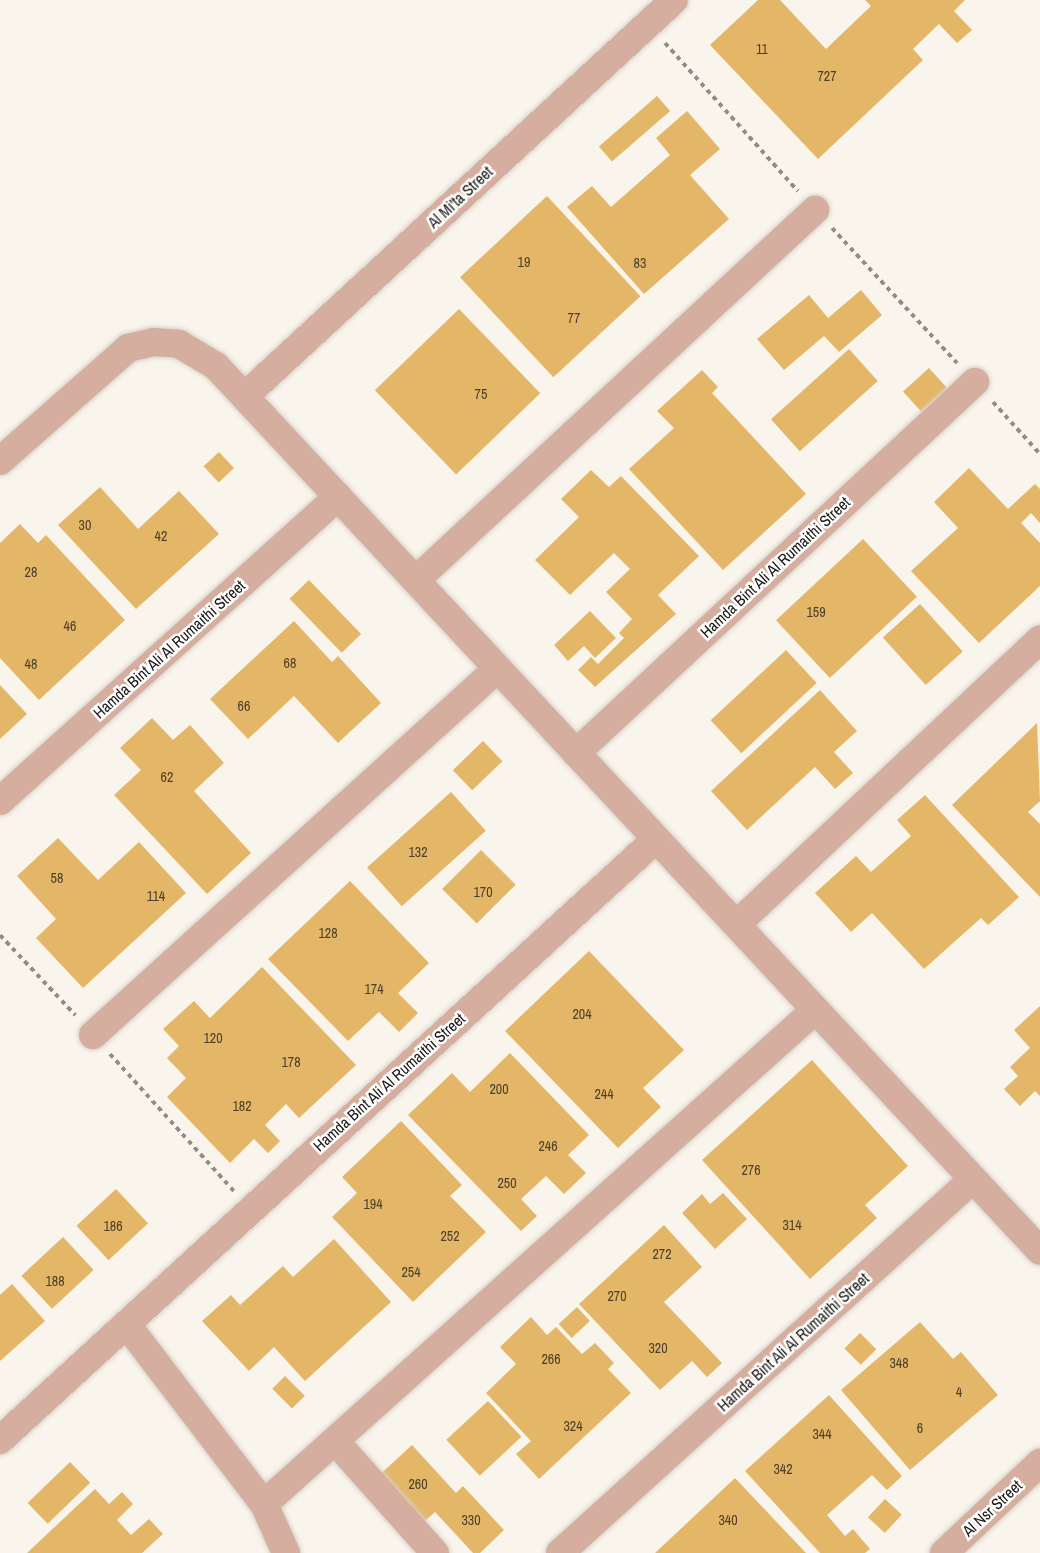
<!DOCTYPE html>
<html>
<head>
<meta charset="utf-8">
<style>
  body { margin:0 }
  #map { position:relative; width:1040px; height:1553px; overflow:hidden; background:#faf5ec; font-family:"Archivo Narrow",sans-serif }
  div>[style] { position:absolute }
  .building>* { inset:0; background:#e4b667; transform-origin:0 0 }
  .path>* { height:4px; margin-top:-2px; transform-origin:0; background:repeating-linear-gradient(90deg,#908c86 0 4.5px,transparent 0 9px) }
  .roads { filter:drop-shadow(0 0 2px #d6d2ca) drop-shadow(0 0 2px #d6d2ca) }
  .street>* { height:28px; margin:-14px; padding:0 14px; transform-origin:14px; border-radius:14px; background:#d5ae9f }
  span { translate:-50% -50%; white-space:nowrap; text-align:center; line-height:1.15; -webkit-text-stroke:5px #fff; paint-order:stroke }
  .number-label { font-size:14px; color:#4c402a }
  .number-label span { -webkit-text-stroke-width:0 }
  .street-label { font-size:16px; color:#1a1815 }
</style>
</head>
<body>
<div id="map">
  <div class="building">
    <div style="clip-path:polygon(758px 0,780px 0,826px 49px,871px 6px,865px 0,965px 0,954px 11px,972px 30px,957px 43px,939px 24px,913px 49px,923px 60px,818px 159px,710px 45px)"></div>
    <div style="left:657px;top:96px;width:20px;height:77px;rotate:49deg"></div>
    <div style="clip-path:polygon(687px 111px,720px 149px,690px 175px,729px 219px,644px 294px,567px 207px,592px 186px,611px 207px,670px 155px,656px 138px)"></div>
    <div style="left:547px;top:196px;width:137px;height:119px;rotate:47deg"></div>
    <div style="clip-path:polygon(861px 290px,882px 315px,839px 352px,824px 336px,784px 370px,757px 339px,809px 295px,828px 318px)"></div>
    <div style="left:459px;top:309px;width:117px;height:117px;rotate:46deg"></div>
    <div style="left:849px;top:349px;width:43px;height:105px;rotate:48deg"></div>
    <div style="left:929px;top:368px;width:27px;height:35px;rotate:48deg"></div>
    <div style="clip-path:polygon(702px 370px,718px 387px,712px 393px,806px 494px,723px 570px,629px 469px,674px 428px,657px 411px)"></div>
    <div style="left:219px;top:452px;width:22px;height:21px;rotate:47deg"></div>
    <div style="clip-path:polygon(969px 468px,1008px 509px,1035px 484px,1040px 489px,1040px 523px,1031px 513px,1021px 523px,1040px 543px,1040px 586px,979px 643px,911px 571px,958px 528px,934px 502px)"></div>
    <div style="clip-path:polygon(591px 470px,609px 487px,621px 476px,699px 556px,658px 595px,676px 614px,595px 687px,578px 670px,591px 657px,598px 664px,624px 638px,619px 633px,632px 619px,606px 592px,630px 569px,614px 553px,570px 595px,535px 560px,579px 517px,561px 499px)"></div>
    <div style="clip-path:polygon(100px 487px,138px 529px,179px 491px,219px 534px,136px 609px,58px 525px)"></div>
    <div style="clip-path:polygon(20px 524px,38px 543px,46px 535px,125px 620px,39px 700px,0 658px,0 543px)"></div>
    <div style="left:863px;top:539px;width:79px;height:119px;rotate:47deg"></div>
    <div style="left:309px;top:580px;width:75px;height:27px;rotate:46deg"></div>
    <div style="left:920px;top:604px;width:64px;height:50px;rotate:48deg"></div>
    <div style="clip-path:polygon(590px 611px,616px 638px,595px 658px,584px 646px,568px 661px,554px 645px)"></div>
    <div style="clip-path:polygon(294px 621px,332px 662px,338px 656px,381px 703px,338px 743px,294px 696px,248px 739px,210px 699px)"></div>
    <div style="left:786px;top:650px;width:45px;height:103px;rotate:47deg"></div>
    <div style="clip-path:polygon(0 685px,27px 714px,0 739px)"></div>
    <div style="clip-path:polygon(820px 690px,857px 731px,834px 752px,853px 773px,835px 789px,815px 767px,747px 830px,711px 791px)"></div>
    <div style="clip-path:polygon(152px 718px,173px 740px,190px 725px,224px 763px,194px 791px,251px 853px,207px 894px,114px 795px,141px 770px,120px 748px)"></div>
    <div style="clip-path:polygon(1037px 723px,1040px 801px,1028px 812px,1040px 824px,1040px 897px,952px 805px)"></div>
    <div style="left:483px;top:741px;width:28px;height:42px;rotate:46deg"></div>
    <div style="left:451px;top:792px;width:52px;height:113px;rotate:48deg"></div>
    <div style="clip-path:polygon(925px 795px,1019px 897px,988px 925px,981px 918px,924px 969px,872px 913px,851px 932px,815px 893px,856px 856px,871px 872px,911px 836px,897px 820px)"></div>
    <div style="clip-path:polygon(58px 838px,98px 880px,139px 842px,186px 893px,83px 988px,36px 938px,56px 919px,17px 876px)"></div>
    <div style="left:481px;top:850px;width:49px;height:55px;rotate:45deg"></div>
    <div style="clip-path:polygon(350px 881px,429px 963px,398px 993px,418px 1013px,399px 1032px,379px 1012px,348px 1041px,268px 959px)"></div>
    <div style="clip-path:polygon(589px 951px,684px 1050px,643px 1088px,661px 1107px,618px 1148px,505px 1031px)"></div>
    <div style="clip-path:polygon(262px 967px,356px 1065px,299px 1118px,286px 1104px,265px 1125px,280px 1141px,268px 1153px,254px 1139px,230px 1163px,167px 1097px,186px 1078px,167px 1058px,179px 1046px,163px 1029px,194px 1001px,210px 1018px)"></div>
    <div style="clip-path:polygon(1040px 1006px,1040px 1096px,1035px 1091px,1020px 1106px,1004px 1089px,1018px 1076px,1010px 1067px,1030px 1048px,1014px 1030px)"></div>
    <div style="clip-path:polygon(510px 1053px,589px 1135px,568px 1155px,586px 1173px,564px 1194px,546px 1176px,521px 1199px,537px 1216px,521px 1231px,408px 1115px,452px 1073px,470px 1092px)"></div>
    <div style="clip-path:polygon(812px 1060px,908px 1166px,865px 1205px,877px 1218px,810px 1279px,702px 1160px)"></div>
    <div style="clip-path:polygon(401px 1121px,462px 1185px,450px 1196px,486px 1232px,413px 1302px,332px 1217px,357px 1193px,342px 1177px)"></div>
    <div style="left:116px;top:1189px;width:47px;height:54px;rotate:47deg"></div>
    <div style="clip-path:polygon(723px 1193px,747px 1219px,715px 1249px,682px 1213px,702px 1194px,710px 1204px)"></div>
    <div style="clip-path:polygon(664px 1225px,702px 1267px,664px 1302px,722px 1363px,707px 1377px,692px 1361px,660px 1390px,579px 1304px)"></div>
    <div style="left:63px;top:1237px;width:45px;height:57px;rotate:47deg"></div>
    <div style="clip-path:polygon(334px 1239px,391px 1302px,305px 1381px,274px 1347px,249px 1371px,202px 1321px,231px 1295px,240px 1305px,283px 1266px,293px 1277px)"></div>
    <div style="clip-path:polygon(12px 1284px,45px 1321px,0 1361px,0 1295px)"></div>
    <div style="left:577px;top:1307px;width:19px;height:25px;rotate:47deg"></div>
    <div style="clip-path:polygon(531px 1317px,547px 1335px,556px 1327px,582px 1354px,595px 1343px,614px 1363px,608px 1369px,631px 1393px,539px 1479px,516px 1454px,531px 1441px,486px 1393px,516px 1364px,500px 1347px)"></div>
    <div style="clip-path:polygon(920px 1322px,953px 1359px,961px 1352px,998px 1395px,910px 1470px,841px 1390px)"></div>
    <div style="left:860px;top:1333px;width:23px;height:22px;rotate:45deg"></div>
    <div style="left:285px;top:1376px;width:28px;height:18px;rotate:45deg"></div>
    <div style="clip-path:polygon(829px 1395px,902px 1476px,887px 1490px,872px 1475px,827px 1515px,845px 1536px,853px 1529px,870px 1549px,865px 1553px,820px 1553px,745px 1471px)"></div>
    <div style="left:488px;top:1401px;width:49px;height:57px;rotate:47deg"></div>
    <div style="clip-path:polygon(412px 1445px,456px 1493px,463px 1486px,504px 1530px,480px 1553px,473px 1553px,435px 1512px,418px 1527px,374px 1480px)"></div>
    <div style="left:70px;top:1462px;width:29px;height:59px;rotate:46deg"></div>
    <div style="clip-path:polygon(735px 1478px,806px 1553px,655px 1553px)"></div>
    <div style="clip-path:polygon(95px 1489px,109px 1504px,122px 1492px,133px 1504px,117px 1520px,131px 1535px,149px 1519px,163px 1534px,142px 1553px,27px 1553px)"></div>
    <div style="left:885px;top:1499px;width:23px;height:25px;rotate:43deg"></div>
  </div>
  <div class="path">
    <div style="left:665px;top:43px;width:199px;rotate:48.1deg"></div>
    <div style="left:832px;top:228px;width:184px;rotate:47.2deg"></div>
    <div style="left:993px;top:402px;width:70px;rotate:47.9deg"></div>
    <div style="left:0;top:935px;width:110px;rotate:46.8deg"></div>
    <div style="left:110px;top:1054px;width:185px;rotate:47.9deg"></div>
  </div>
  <div class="roads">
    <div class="street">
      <div style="left:246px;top:395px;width:582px;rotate:-42.7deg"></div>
      <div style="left:0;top:461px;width:171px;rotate:-41.4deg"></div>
      <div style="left:128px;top:348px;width:26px;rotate:-13deg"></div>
      <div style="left:153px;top:342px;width:26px;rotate:4deg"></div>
      <div style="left:179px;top:344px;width:43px;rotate:30.7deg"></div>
      <div style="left:216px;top:366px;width:1209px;rotate:47.04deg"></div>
      <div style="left:417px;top:579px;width:543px;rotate:-42.83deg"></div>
      <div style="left:576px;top:753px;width:545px;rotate:-42.92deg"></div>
      <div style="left:0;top:801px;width:455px;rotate:-42deg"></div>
      <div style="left:737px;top:924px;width:416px;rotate:-43.2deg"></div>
      <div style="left:93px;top:1035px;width:545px;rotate:-42.17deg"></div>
      <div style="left:127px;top:1325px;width:225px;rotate:52.6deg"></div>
      <div style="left:264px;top:1504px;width:54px;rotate:65.8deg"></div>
      <div style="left:0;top:1440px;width:887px;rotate:-42.49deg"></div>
      <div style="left:336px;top:1442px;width:149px;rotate:48.3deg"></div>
      <div style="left:264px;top:1504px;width:739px;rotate:-41.87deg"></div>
      <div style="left:560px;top:1553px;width:557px;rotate:-42.16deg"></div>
      <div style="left:944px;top:1553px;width:132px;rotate:-43.2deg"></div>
    </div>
  </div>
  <div class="number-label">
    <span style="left:762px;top:49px">11</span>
    <span style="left:827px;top:76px">727</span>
    <span style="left:524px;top:262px">19</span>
    <span style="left:640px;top:263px">83</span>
    <span style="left:574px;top:318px">77</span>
    <span style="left:481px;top:394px">75</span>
    <span style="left:85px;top:525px">30</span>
    <span style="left:161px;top:536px">42</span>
    <span style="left:31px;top:572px">28</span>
    <span style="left:816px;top:612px">159</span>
    <span style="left:70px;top:626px">46</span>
    <span style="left:290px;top:663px">68</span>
    <span style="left:31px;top:664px">48</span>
    <span style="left:244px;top:706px">66</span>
    <span style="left:167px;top:777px">62</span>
    <span style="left:418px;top:852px">132</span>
    <span style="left:57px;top:878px">58</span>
    <span style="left:483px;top:892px">170</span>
    <span style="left:156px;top:896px">114</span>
    <span style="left:328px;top:933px">128</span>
    <span style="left:374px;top:989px">174</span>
    <span style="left:582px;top:1014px">204</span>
    <span style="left:213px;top:1038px">120</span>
    <span style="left:291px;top:1062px">178</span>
    <span style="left:499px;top:1089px">200</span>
    <span style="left:604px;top:1094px">244</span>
    <span style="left:242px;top:1106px">182</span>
    <span style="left:548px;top:1146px">246</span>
    <span style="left:751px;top:1170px">276</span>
    <span style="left:507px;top:1183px">250</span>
    <span style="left:373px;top:1204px">194</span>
    <span style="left:792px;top:1225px">314</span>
    <span style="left:113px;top:1226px">186</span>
    <span style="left:450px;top:1236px">252</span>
    <span style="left:662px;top:1254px">272</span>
    <span style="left:411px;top:1272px">254</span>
    <span style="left:55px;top:1281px">188</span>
    <span style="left:617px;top:1296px">270</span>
    <span style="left:658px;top:1348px">320</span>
    <span style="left:551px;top:1359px">266</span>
    <span style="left:899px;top:1363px">348</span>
    <span style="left:959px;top:1392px">4</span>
    <span style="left:573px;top:1426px">324</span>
    <span style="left:920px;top:1428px">6</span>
    <span style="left:822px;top:1434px">344</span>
    <span style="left:783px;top:1469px">342</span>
    <span style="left:418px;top:1484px">260</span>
    <span style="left:471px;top:1520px">330</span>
    <span style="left:728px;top:1520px">340</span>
  </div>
  <div class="street-label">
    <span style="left:460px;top:197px;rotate:-43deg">Al Mi'ta Street</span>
    <span style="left:775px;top:567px;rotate:-43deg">Hamda Bint Ali Al Rumaithi Street</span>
    <span style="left:169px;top:649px;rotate:-42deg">Hamda Bint Ali Al Rumaithi Street</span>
    <span style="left:389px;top:1082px;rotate:-42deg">Hamda Bint Ali Al Rumaithi Street</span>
    <span style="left:793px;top:1342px;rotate:-42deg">Hamda Bint Ali Al Rumaithi Street</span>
    <span style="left:992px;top:1508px;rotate:-43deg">Al Nsr Street</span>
  </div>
</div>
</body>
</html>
